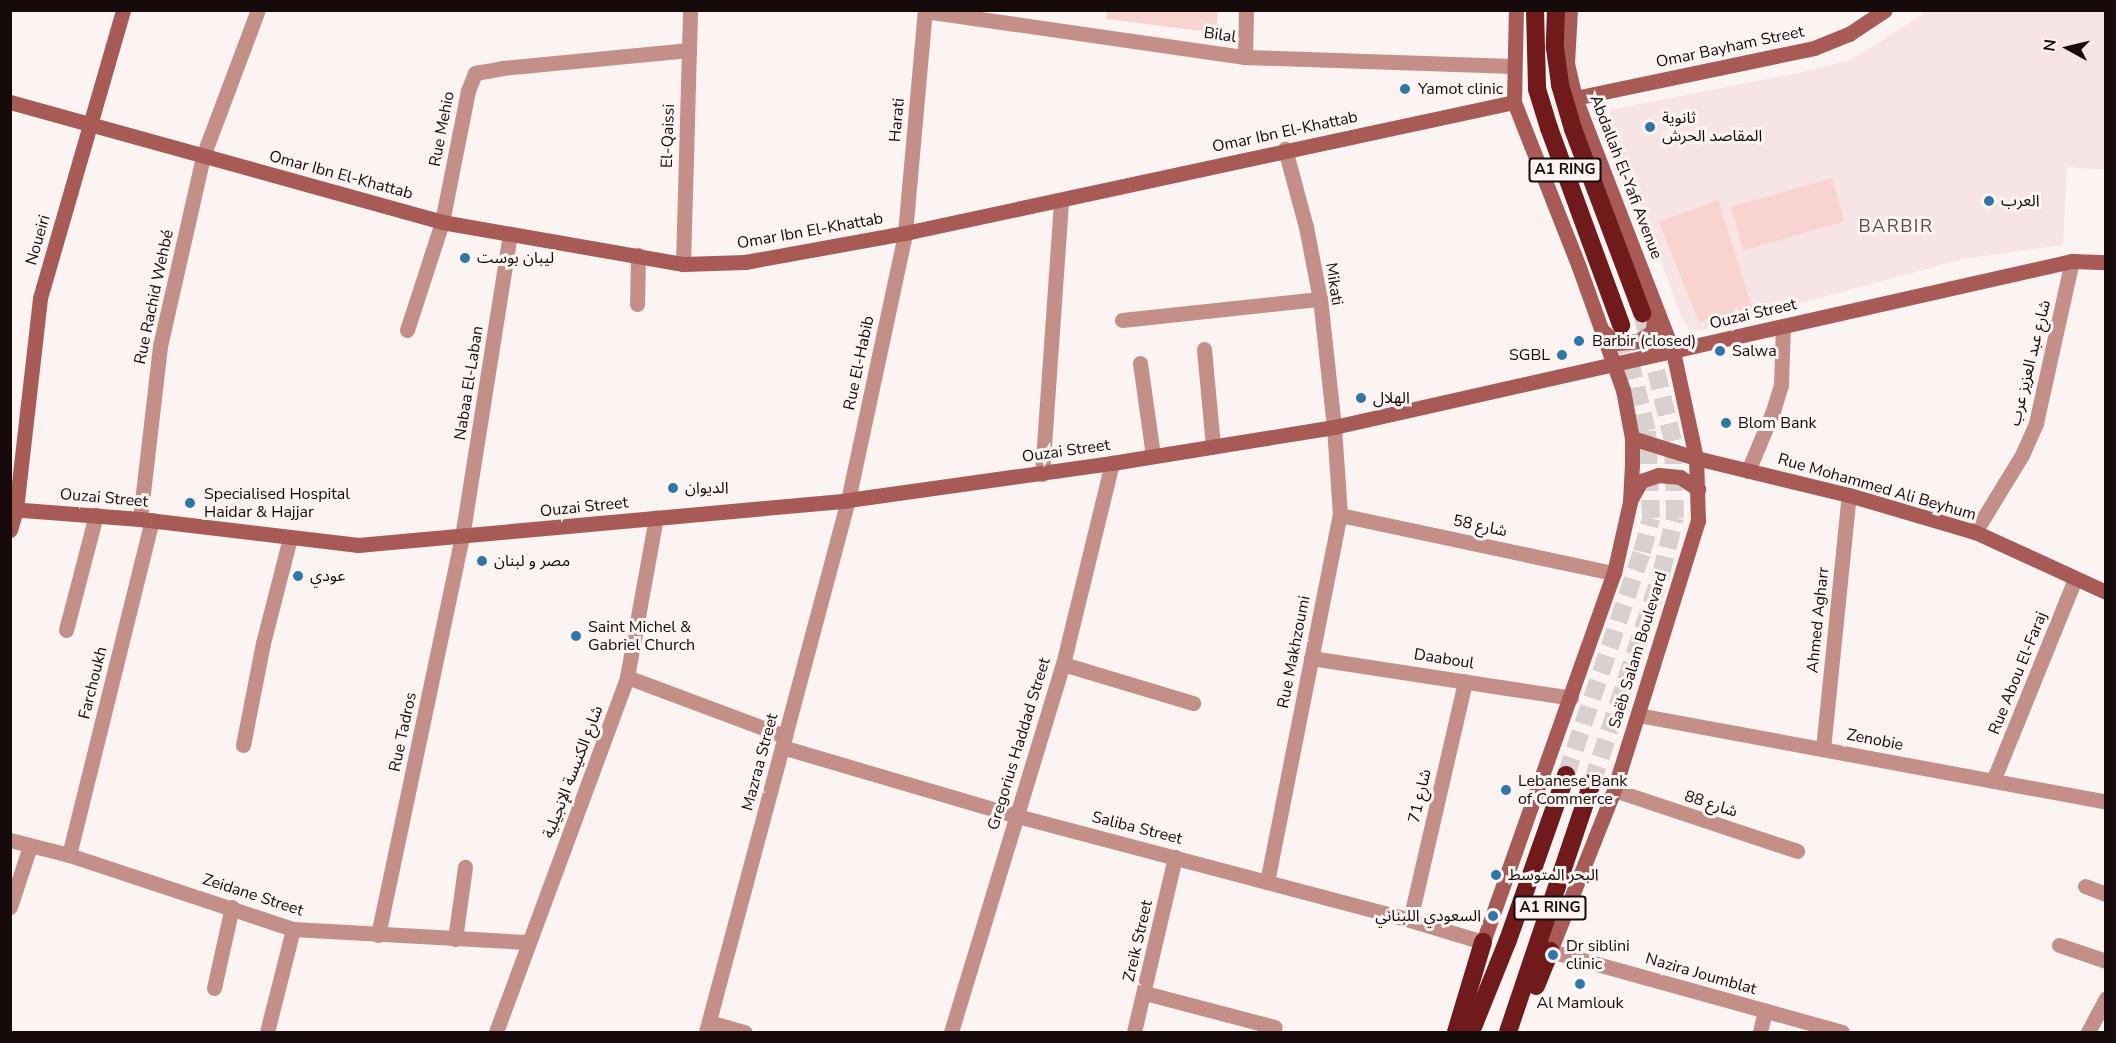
<!DOCTYPE html>
<html>
<head>
<meta charset="utf-8">
<style>
  body { margin:0 }
  #map { position:relative; width:2116px; height:1043px; overflow:hidden; background:#fbf4f3; font-family:"Nunito Sans","Noto Sans Arabic",sans-serif }
  div>[style] { position:absolute }
  .built>* { inset:0; background:#f6e5e4 }
  .green>* { inset:0; background:#f9d3cf; transform-origin:0 0 }
  .highway-tunnel>* { height:18px; margin-top:-9px; transform-origin:0; background:repeating-linear-gradient(90deg,#d9d1d0 0 18px,transparent 0 27px) }
  .street>* { height:15px; margin:-7.5px; padding:0 7.5px; transform-origin:7.5px; border-radius:7.5px; background:#c48e89 }
  .secondary>* { height:15px; margin:-7.5px; padding:0 7.5px; transform-origin:7.5px; border-radius:7.5px; background:#a75a56 }
  .highway>* { height:18px; margin:-9px; padding:0 9px; transform-origin:9px; border-radius:9px; background:#701a1c }
  .dots>* { width:16px; height:16px; translate:-50% -50%; box-sizing:border-box; border:3px solid #fbf4f3; border-radius:50% }
  span { translate:-50% -50%; white-space:nowrap; text-align:center; line-height:1.15; -webkit-text-stroke:6px #fbf4f3; paint-order:stroke }
  .shield-label span { padding:2px 4px; background:#fbf4f3; border:2px solid; border-radius:4px; -webkit-text-stroke-width:0 }
  .shield-label { font-size:15px; color:#160b0a; font-weight:700 }
  .street-label { font-size:16px; color:#160b0a }
  .poi-label { font-size:16px; color:#160b0a }
  .left { translate:0 -50%; text-align:left }
  .right { translate:-100% -50%; text-align:right }
  .neighbourhood-label { font-size:18px; color:#634744; letter-spacing:1.5px }
  .frame { position:absolute; inset:0; border:12px solid #160b0a; pointer-events:none }
  .north { position:absolute; left:2038px; top:18px; width:60px; height:60px; -webkit-text-stroke:4px #fbf4f3; paint-order:stroke; rotate:278deg; font-size:16px; font-weight:700; line-height:24px; text-align:center; color:#160b0a }
  .north::after { content:''; display:block; margin:auto; width:21px; height:27px; background:#160b0a; clip-path:polygon(50% 0,100% 100%,50% 72%,0 100%) }
</style>
</head>
<body>
<div id="map">
  <div class="built">
    <div style="clip-path:polygon(1927px 11px,2105px 11px,2105px 170px,2067px 167px,2063px 245px,1963px 259px,1695px 332px,1683px 321px,1625px 164px,1609px 110px,1803px 72px,1853px 59px)"></div>
  </div>
  <div class="green">
    <div style="clip-path:polygon(1107px 11px,1218px 11px,1216px 33px,1106px 19px)"></div>
    <div style="left:1832px;top:178px;width:45px;height:105px;rotate:74deg"></div>
    <div style="clip-path:polygon(1718px 200px,1752px 307px,1699px 322px,1659px 222px)"></div>
  </div>
  <div class="highway-tunnel">
    <div style="left:1566px;top:775px;width:236px;rotate:-71.2deg"></div>
    <div style="left:1642px;top:552px;width:35px;rotate:-75deg"></div>
    <div style="left:1651px;top:518px;width:87px;rotate:-92.6deg"></div>
    <div style="left:1647px;top:431px;width:109px;rotate:-103.8deg"></div>
    <div style="left:1592px;top:783px;width:220px;rotate:-71.7deg"></div>
    <div style="left:1661px;top:574px;width:58px;rotate:-76deg"></div>
    <div style="left:1675px;top:518px;width:77px;rotate:-91.5deg"></div>
    <div style="left:1673px;top:441px;width:132px;rotate:-103.6deg"></div>
  </div>
  <div class="street">
    <div style="left:925px;top:11px;width:323px;rotate:8.2deg"></div>
    <div style="left:1245px;top:57px;width:268px;rotate:1.9deg"></div>
    <div style="left:1245px;top:57px;width:47px;rotate:-88.8deg"></div>
    <div style="left:683px;top:264px;width:254px;rotate:-88.4deg"></div>
    <div style="left:637px;top:304px;width:49px;rotate:-88.8deg"></div>
    <div style="left:1122px;top:320px;width:199px;rotate:-6.1deg"></div>
    <div style="left:407px;top:330px;width:114px;rotate:-72deg"></div>
    <div style="left:442px;top:222px;width:134px;rotate:-78.8deg"></div>
    <div style="left:468px;top:91px;width:19px;rotate:-69deg"></div>
    <div style="left:475px;top:73px;width:27px;rotate:-10deg"></div>
    <div style="left:502px;top:68px;width:188px;rotate:-5.5deg"></div>
    <div style="left:1204px;top:349px;width:97px;rotate:84.7deg"></div>
    <div style="left:1140px;top:363px;width:94px;rotate:82deg"></div>
    <div style="left:1748px;top:471px;width:65px;rotate:-67.4deg"></div>
    <div style="left:1773px;top:411px;width:27px;rotate:-73deg"></div>
    <div style="left:1781px;top:385px;width:59px;rotate:-88.1deg"></div>
    <div style="left:1042px;top:474px;width:274px;rotate:-86deg"></div>
    <div style="left:1340px;top:515px;width:280px;rotate:12deg"></div>
    <div style="left:140px;top:519px;width:174px;rotate:-83.4deg"></div>
    <div style="left:160px;top:346px;width:195px;rotate:-77.2deg"></div>
    <div style="left:203px;top:156px;width:156px;rotate:-69.4deg"></div>
    <div style="left:1975px;top:532px;width:90px;rotate:-58.6deg"></div>
    <div style="left:2022px;top:455px;width:35px;rotate:-66deg"></div>
    <div style="left:2036px;top:423px;width:166px;rotate:-77.5deg"></div>
    <div style="left:66px;top:630px;width:119px;rotate:-75.4deg"></div>
    <div style="left:1311px;top:658px;width:263px;rotate:8.7deg"></div>
    <div style="left:1063px;top:664px;width:136px;rotate:16.7deg"></div>
    <div style="left:627px;top:677px;width:169px;rotate:20.5deg"></div>
    <div style="left:1638px;top:715px;width:476px;rotate:10.5deg"></div>
    <div style="left:243px;top:745px;width:104px;rotate:-78.9deg"></div>
    <div style="left:263px;top:643px;width:108px;rotate:-75.6deg"></div>
    <div style="left:782px;top:747px;width:245px;rotate:16.4deg"></div>
    <div style="left:1017px;top:816px;width:407px;rotate:14.8deg"></div>
    <div style="left:1410px;top:920px;width:76px;rotate:16.8deg"></div>
    <div style="left:1823px;top:749px;width:255px;rotate:-84.2deg"></div>
    <div style="left:1993px;top:781px;width:218px;rotate:-67.9deg"></div>
    <div style="left:1614px;top:790px;width:193px;rotate:18.4deg"></div>
    <div style="left:10px;top:840px;width:61px;rotate:14.3deg"></div>
    <div style="left:69px;top:855px;width:236px;rotate:18.3deg"></div>
    <div style="left:293px;top:929px;width:235px;rotate:3.2deg"></div>
    <div style="left:69px;top:855px;width:345px;rotate:-76.1deg"></div>
    <div style="left:1267px;top:882px;width:374px;rotate:-78.8deg"></div>
    <div style="left:1340px;top:515px;width:88px;rotate:-93.9deg"></div>
    <div style="left:1334px;top:427px;width:129px;rotate:-96.2deg"></div>
    <div style="left:1320px;top:299px;width:73px;rotate:-101deg"></div>
    <div style="left:1306px;top:227px;width:81px;rotate:-105.1deg"></div>
    <div style="left:2085px;top:886px;width:22px;rotate:21deg"></div>
    <div style="left:10px;top:907px;width:64px;rotate:-71.8deg"></div>
    <div style="left:1410px;top:920px;width:245px;rotate:-77deg"></div>
    <div style="left:378px;top:935px;width:407px;rotate:-78.1deg"></div>
    <div style="left:462px;top:537px;width:307px;rotate:-81deg"></div>
    <div style="left:455px;top:939px;width:73px;rotate:-82.1deg"></div>
    <div style="left:2059px;top:945px;width:50px;rotate:18.8deg"></div>
    <div style="left:1550px;top:951px;width:303px;rotate:15.5deg"></div>
    <div style="left:214px;top:988px;width:83px;rotate:-77.5deg"></div>
    <div style="left:1145px;top:993px;width:134px;rotate:14.7deg"></div>
    <div style="left:709px;top:1022px;width:37px;rotate:16deg"></div>
    <div style="left:267px;top:1032px;width:106px;rotate:-75.8deg"></div>
    <div style="left:496px;top:1032px;width:378px;rotate:-69.7deg"></div>
    <div style="left:627px;top:677px;width:162px;rotate:-79.7deg"></div>
    <div style="left:706px;top:1032px;width:551px;rotate:-75.06deg"></div>
    <div style="left:848px;top:500px;width:273px;rotate:-77.9deg"></div>
    <div style="left:905px;top:233px;width:224px;rotate:-84.9deg"></div>
    <div style="left:951px;top:1032px;width:385px;rotate:-73.1deg"></div>
    <div style="left:1063px;top:664px;width:207px;rotate:-76.3deg"></div>
    <div style="left:1134px;top:1032px;width:180px;rotate:-76.8deg"></div>
    <div style="left:1760px;top:1032px;width:22px;rotate:-77deg"></div>
    <div style="left:2088px;top:1032px;width:38px;rotate:-62deg"></div>
  </div>
  <div class="secondary">
    <div style="left:1575px;top:98px;width:244px;rotate:-11.8deg"></div>
    <div style="left:1814px;top:48px;width:38px;rotate:-22deg"></div>
    <div style="left:1849px;top:34px;width:43px;rotate:-33.7deg"></div>
    <div style="left:10px;top:102px;width:448px;rotate:15.5deg"></div>
    <div style="left:442px;top:222px;width:245px;rotate:9.9deg"></div>
    <div style="left:683px;top:264px;width:62px;rotate:-1.8deg"></div>
    <div style="left:745px;top:262px;width:163px;rotate:-10.3deg"></div>
    <div style="left:905px;top:233px;width:623px;rotate:-12.14deg"></div>
    <div style="left:1604px;top:332px;width:17px;rotate:40deg"></div>
    <div style="left:1617px;top:343px;width:21px;rotate:-5deg"></div>
    <div style="left:1638px;top:341px;width:17px;rotate:-33deg"></div>
    <div style="left:1652px;top:332px;width:21px;rotate:-79deg"></div>
    <div style="left:1632px;top:438px;width:67px;rotate:17.4deg"></div>
    <div style="left:1696px;top:458px;width:157px;rotate:13.6deg"></div>
    <div style="left:1849px;top:495px;width:131px;rotate:16.4deg"></div>
    <div style="left:1975px;top:532px;width:144px;rotate:24.6deg"></div>
    <div style="left:1632px;top:497px;width:18px;rotate:-61deg"></div>
    <div style="left:1641px;top:481px;width:18px;rotate:-19deg"></div>
    <div style="left:1658px;top:475px;width:22px;rotate:5deg"></div>
    <div style="left:1680px;top:477px;width:22px;rotate:34deg"></div>
    <div style="left:10px;top:509px;width:130px;rotate:4.4deg"></div>
    <div style="left:140px;top:519px;width:220px;rotate:6.8deg"></div>
    <div style="left:358px;top:545px;width:492px;rotate:-5.2deg"></div>
    <div style="left:848px;top:500px;width:267px;rotate:-8deg"></div>
    <div style="left:1112px;top:463px;width:225px;rotate:-9.2deg"></div>
    <div style="left:1334px;top:427px;width:756px;rotate:-12.68deg"></div>
    <div style="left:2072px;top:261px;width:34px;rotate:2deg"></div>
    <div style="left:10px;top:530px;width:22px;rotate:-74deg"></div>
    <div style="left:16px;top:509px;width:212px;rotate:-83.5deg"></div>
    <div style="left:40px;top:298px;width:300px;rotate:-73.9deg"></div>
    <div style="left:1483px;top:942px;width:392px;rotate:-70.5deg"></div>
    <div style="left:1614px;top:573px;width:73px;rotate:-77.3deg"></div>
    <div style="left:1630px;top:502px;width:36px;rotate:-87deg"></div>
    <div style="left:1632px;top:466px;width:28px;rotate:-90deg"></div>
    <div style="left:1632px;top:438px;width:49px;rotate:-100.6deg"></div>
    <div style="left:1623px;top:390px;width:131px;rotate:-109.7deg"></div>
    <div style="left:1579px;top:267px;width:177px;rotate:-111.5deg"></div>
    <div style="left:1514px;top:102px;width:92px;rotate:-88.8deg"></div>
    <div style="left:1550px;top:951px;width:173px;rotate:-68.3deg"></div>
    <div style="left:1614px;top:790px;width:282px;rotate:-72.7deg"></div>
    <div style="left:1698px;top:521px;width:63px;rotate:-91.8deg"></div>
    <div style="left:1696px;top:458px;width:108px;rotate:-102.2deg"></div>
    <div style="left:1673px;top:352px;width:272px;rotate:-111.1deg"></div>
    <div style="left:1575px;top:98px;width:36px;rotate:-103deg"></div>
    <div style="left:1567px;top:63px;width:53px;rotate:-86.8deg"></div>
  </div>
  <div class="highway">
    <div style="left:1535px;top:10px;width:79px;rotate:88.5deg"></div>
    <div style="left:1537px;top:89px;width:41px;rotate:72.9deg"></div>
    <div style="left:1549px;top:128px;width:210px;rotate:69.9deg"></div>
    <div style="left:1556px;top:10px;width:38px;rotate:92deg"></div>
    <div style="left:1555px;top:48px;width:37px;rotate:82deg"></div>
    <div style="left:1560px;top:85px;width:46px;rotate:73.5deg"></div>
    <div style="left:1573px;top:129px;width:197px;rotate:69.4deg"></div>
    <div style="left:1536px;top:986px;width:38px;rotate:-68deg"></div>
    <div style="left:1456px;top:1032px;width:94px;rotate:-73.3deg"></div>
    <div style="left:1471px;top:1032px;width:99px;rotate:-68.1deg"></div>
    <div style="left:1508px;top:940px;width:175px;rotate:-70.6deg"></div>
    <div style="left:1508px;top:1032px;width:263px;rotate:-71.4deg"></div>
  </div>
  <div class="dots">
    <div style="left:1405px;top:89px;background:#2f76aa"></div>
    <div style="left:1650px;top:127px;background:#2f76aa"></div>
    <div style="left:1989px;top:201px;background:#2f76aa"></div>
    <div style="left:465px;top:258px;background:#2f76aa"></div>
    <div style="left:1579px;top:341px;background:#2f76aa"></div>
    <div style="left:1720px;top:351px;background:#2f76aa"></div>
    <div style="left:1562px;top:355px;background:#2f76aa"></div>
    <div style="left:1361px;top:398px;background:#2f76aa"></div>
    <div style="left:1726px;top:423px;background:#2f76aa"></div>
    <div style="left:673px;top:488px;background:#2f76aa"></div>
    <div style="left:190px;top:503px;background:#2f76aa"></div>
    <div style="left:482px;top:561px;background:#2f76aa"></div>
    <div style="left:298px;top:576px;background:#2f76aa"></div>
    <div style="left:576px;top:636px;background:#2f76aa"></div>
    <div style="left:1506px;top:790px;background:#2f76aa"></div>
    <div style="left:1496px;top:875px;background:#2f76aa"></div>
    <div style="left:1493px;top:916px;background:#2f76aa"></div>
    <div style="left:1553px;top:955px;background:#2f76aa"></div>
    <div style="left:1580px;top:984px;background:#2f76aa"></div>
  </div>
  <div class="shield-label">
    <span style="left:1565px;top:170px">A1 RING</span>
    <span style="left:1550px;top:908px">A1 RING</span>
  </div>
  <div class="street-label">
    <span style="left:1220px;top:35px;rotate:8deg">Bilal</span>
    <span style="left:1730px;top:47px;rotate:-12deg">Omar Bayham Street</span>
    <span style="left:897px;top:120px;rotate:-85deg">Harati</span>
    <span style="left:442px;top:129px;rotate:-79deg">Rue Mehio</span>
    <span style="left:1285px;top:132px;rotate:-12deg">Omar Ibn El-Khattab</span>
    <span style="left:668px;top:136px;rotate:-88deg">El-Qaissi</span>
    <span style="left:341px;top:175px;rotate:15deg">Omar Ibn El-Khattab</span>
    <span style="left:1626px;top:177px;rotate:69deg">Abdallah El-Yafi Avenue</span>
    <span style="left:810px;top:231px;rotate:-10deg">Omar Ibn El-Khattab</span>
    <span style="left:38px;top:240px;rotate:-74deg">Noueiri</span>
    <span style="left:1334px;top:284px;rotate:81deg">Mikati</span>
    <span style="left:154px;top:297px;rotate:-78deg">Rue Rachid Wehbé</span>
    <span style="left:1753px;top:314px;rotate:-13deg">Ouzai Street</span>
    <span style="left:859px;top:363px;rotate:-78deg">Rue El-Habib</span>
    <span style="left:2030px;top:363px;rotate:-76deg">شارع عبد العزيز عرب</span>
    <span style="left:469px;top:383px;rotate:-81deg">Nabaa El-Laban</span>
    <span style="left:1066px;top:451px;rotate:-8deg">Ouzai Street</span>
    <span style="left:1877px;top:487px;rotate:16deg">Rue Mohammed Ali Beyhum</span>
    <span style="left:104px;top:498px;rotate:5deg">Ouzai Street</span>
    <span style="left:584px;top:507px;rotate:-6deg">Ouzai Street</span>
    <span style="left:1480px;top:526px;rotate:12deg">شارع 58</span>
    <span style="left:1818px;top:620px;rotate:-84deg">Ahmed Agharr</span>
    <span style="left:1638px;top:650px;rotate:-73deg">Saëb Salam Boulevard</span>
    <span style="left:1294px;top:652px;rotate:-79deg">Rue Makhzoumi</span>
    <span style="left:1444px;top:659px;rotate:9deg">Daaboul</span>
    <span style="left:2018px;top:673px;rotate:-68deg">Rue Abou El-Faraj</span>
    <span style="left:93px;top:683px;rotate:-76deg">Farchoukh</span>
    <span style="left:403px;top:732px;rotate:-78deg">Rue Tadros</span>
    <span style="left:1875px;top:740px;rotate:11deg">Zenobie</span>
    <span style="left:1019px;top:744px;rotate:-73deg">Gregorius Haddad Street</span>
    <span style="left:760px;top:762px;rotate:-75deg">Mazraa Street</span>
    <span style="left:573px;top:772px;rotate:-69deg">شارع الكنيسة الإنجيلية</span>
    <span style="left:1420px;top:796px;rotate:-77deg">شارع 71</span>
    <span style="left:1711px;top:804px;rotate:18deg">شارع 88</span>
    <span style="left:1137px;top:828px;rotate:14deg">Saliba Street</span>
    <span style="left:253px;top:895px;rotate:18deg">Zeidane Street</span>
    <span style="left:1138px;top:941px;rotate:-77deg">Zreik Street</span>
    <span style="left:1701px;top:974px;rotate:16deg">Nazira Joumblat</span>
  </div>
  <div class="poi-label">
    <span class="left" style="left:1418px;top:89px">Yamot clinic</span>
    <span class="left" style="left:1662px;top:127px">ثانوية<br>المقاصد الحرش</span>
    <span class="left" style="left:2001px;top:201px">العرب</span>
    <span class="left" style="left:477px;top:258px">ليبان بوست</span>
    <span class="left" style="left:1592px;top:341px">Barbir (closed)</span>
    <span class="left" style="left:1732px;top:351px">Salwa</span>
    <span class="right" style="left:1550px;top:355px">SGBL</span>
    <span class="left" style="left:1373px;top:398px">الهلال</span>
    <span class="left" style="left:1738px;top:423px">Blom Bank</span>
    <span class="left" style="left:685px;top:488px">الديوان</span>
    <span class="left" style="left:204px;top:503px">Specialised Hospital<br>Haidar &amp; Hajjar</span>
    <span class="left" style="left:494px;top:561px">مصر و لبنان</span>
    <span class="left" style="left:310px;top:576px">عودي</span>
    <span class="left" style="left:588px;top:636px">Saint Michel &amp;<br>Gabriel Church</span>
    <span class="left" style="left:1518px;top:790px">Lebanese Bank<br>of Commerce</span>
    <span class="left" style="left:1508px;top:875px">البحر المتوسط</span>
    <span class="right" style="left:1481px;top:916px">السعودي اللبناني</span>
    <span class="left" style="left:1566px;top:955px">Dr siblini<br>clinic</span>
    <span style="left:1580px;top:1003px">Al Mamlouk</span>
  </div>
  <div class="neighbourhood-label">
    <span style="left:1896px;top:226px">BARBIR</span>
  </div>
  <div class="frame"></div>
  <div class="north">N</div>
</div>
</body>
</html>
